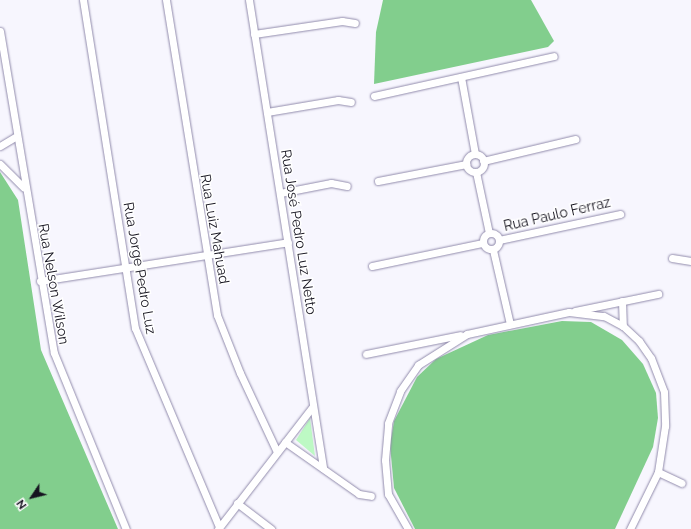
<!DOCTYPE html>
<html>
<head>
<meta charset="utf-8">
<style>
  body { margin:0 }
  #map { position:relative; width:691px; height:529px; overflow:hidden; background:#f7f6fe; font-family:Raleway,sans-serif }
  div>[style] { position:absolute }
  .green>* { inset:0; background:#bdf9c4 }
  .forest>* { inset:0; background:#82ce8d }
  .roads { filter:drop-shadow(0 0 1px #918bac) drop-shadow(0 0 1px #918bac) }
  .street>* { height:7px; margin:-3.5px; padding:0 3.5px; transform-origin:3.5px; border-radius:3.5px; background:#fff }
  .street>.ring { margin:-3.5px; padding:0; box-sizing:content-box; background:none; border:7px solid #fff; border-radius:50% }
  span { translate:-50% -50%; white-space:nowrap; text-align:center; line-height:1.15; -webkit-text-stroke:3px #fff; paint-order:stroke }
  .street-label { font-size:14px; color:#15131f }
  .north { position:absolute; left:12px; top:477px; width:40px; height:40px; -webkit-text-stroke:3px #fff; paint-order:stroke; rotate:235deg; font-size:11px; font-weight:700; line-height:16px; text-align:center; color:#15131f }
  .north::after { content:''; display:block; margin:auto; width:14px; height:18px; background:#15131f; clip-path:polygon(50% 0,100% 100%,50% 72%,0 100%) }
</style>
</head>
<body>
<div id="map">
  <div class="green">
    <div style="clip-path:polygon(310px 418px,315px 456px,296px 440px)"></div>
  </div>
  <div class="forest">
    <div style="clip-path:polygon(383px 0,531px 0,554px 41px,548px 47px,374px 84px,376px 32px)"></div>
    <div style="clip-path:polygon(0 172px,18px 200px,41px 350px,118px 529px,0 529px)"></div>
    <div style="clip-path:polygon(562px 321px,591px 322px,622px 340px,643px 364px,656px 393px,658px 418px,653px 447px,615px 529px,415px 529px,394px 488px,390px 445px,394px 421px,417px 377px,436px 359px,488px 335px)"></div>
  </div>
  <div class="roads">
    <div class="street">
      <div style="left:83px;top:0;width:332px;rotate:81deg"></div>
      <div style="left:135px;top:328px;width:216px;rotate:67.1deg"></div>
      <div style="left:166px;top:0;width:319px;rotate:80.8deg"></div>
      <div style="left:217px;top:315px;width:62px;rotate:68.4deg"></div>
      <div style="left:240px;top:373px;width:87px;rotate:64.9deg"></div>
      <div style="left:249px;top:0;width:474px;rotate:81deg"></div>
      <div style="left:0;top:31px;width:326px;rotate:80.5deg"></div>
      <div style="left:54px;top:353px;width:190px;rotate:67.8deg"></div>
      <div style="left:254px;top:34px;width:89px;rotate:-8.4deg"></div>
      <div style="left:342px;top:21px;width:13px;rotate:9deg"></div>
      <div style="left:461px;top:77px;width:78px;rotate:79.7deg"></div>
      <div style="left:374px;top:96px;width:184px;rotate:-12.5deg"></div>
      <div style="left:267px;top:112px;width:72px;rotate:-9.6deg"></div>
      <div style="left:338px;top:100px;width:13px;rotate:9deg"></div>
      <div style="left:0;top:146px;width:17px;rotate:-31deg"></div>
      <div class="ring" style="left:466px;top:154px;width:11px;height:11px"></div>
      <div style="left:483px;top:161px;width:95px;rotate:-13.4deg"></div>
      <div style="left:0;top:164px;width:33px;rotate:45deg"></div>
      <div style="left:476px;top:172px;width:62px;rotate:78deg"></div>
      <div style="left:378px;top:181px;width:90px;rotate:-10.9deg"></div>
      <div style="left:280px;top:193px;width:52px;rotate:-11.1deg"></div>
      <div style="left:331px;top:183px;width:16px;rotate:11deg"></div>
      <div class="ring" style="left:483px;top:233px;width:9px;height:9px"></div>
      <div style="left:499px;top:240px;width:124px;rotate:-12.1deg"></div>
      <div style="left:493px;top:250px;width:76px;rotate:77.1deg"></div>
      <div style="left:672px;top:258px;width:19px;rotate:9deg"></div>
      <div style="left:372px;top:266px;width:112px;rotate:-11.8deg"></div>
      <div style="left:40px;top:281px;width:251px;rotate:-8.9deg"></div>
      <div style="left:622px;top:301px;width:25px;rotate:88deg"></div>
      <div style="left:575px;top:311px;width:85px;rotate:-11.6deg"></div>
      <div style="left:366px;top:354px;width:96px;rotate:-11.4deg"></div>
      <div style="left:285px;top:442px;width:90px;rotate:35.1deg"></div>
      <div style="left:359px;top:494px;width:12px;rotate:9deg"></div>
      <div style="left:658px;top:472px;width:26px;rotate:25deg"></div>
      <div style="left:237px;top:503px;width:43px;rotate:37.4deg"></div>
      <div style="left:218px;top:529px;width:155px;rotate:-52.3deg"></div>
      <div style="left:408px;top:529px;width:40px;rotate:-119.7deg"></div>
      <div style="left:388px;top:494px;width:34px;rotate:-95deg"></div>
      <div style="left:385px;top:460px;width:37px;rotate:-85deg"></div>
      <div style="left:388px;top:423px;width:34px;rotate:-69deg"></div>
      <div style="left:400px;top:391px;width:32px;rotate:-55deg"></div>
      <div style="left:418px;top:365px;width:58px;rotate:-32.3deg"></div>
      <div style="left:467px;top:334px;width:104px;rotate:-12.2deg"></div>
      <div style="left:569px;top:312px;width:35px;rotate:7deg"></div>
      <div style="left:604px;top:316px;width:21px;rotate:28deg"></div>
      <div style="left:623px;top:326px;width:22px;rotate:43deg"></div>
      <div style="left:639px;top:341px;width:21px;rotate:55deg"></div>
      <div style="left:651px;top:358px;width:36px;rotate:69deg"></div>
      <div style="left:664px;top:392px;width:34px;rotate:88deg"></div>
      <div style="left:665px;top:426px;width:47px;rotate:98.7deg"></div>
      <div style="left:658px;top:472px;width:64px;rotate:116.2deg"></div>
    </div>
  </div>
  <div class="street-label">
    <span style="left:557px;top:214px;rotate:-13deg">Rua Paulo Ferraz</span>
    <span style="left:215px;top:229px;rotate:80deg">Rua Luiz Mahuad</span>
    <span style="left:299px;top:232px;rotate:81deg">Rua José Pedro Luz Netto</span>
    <span style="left:140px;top:268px;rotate:80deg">Rua Jorge Pedro Luz</span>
    <span style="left:54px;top:284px;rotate:80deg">Rua Nelson Wilson</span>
  </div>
  <div class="north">N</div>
</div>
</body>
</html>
